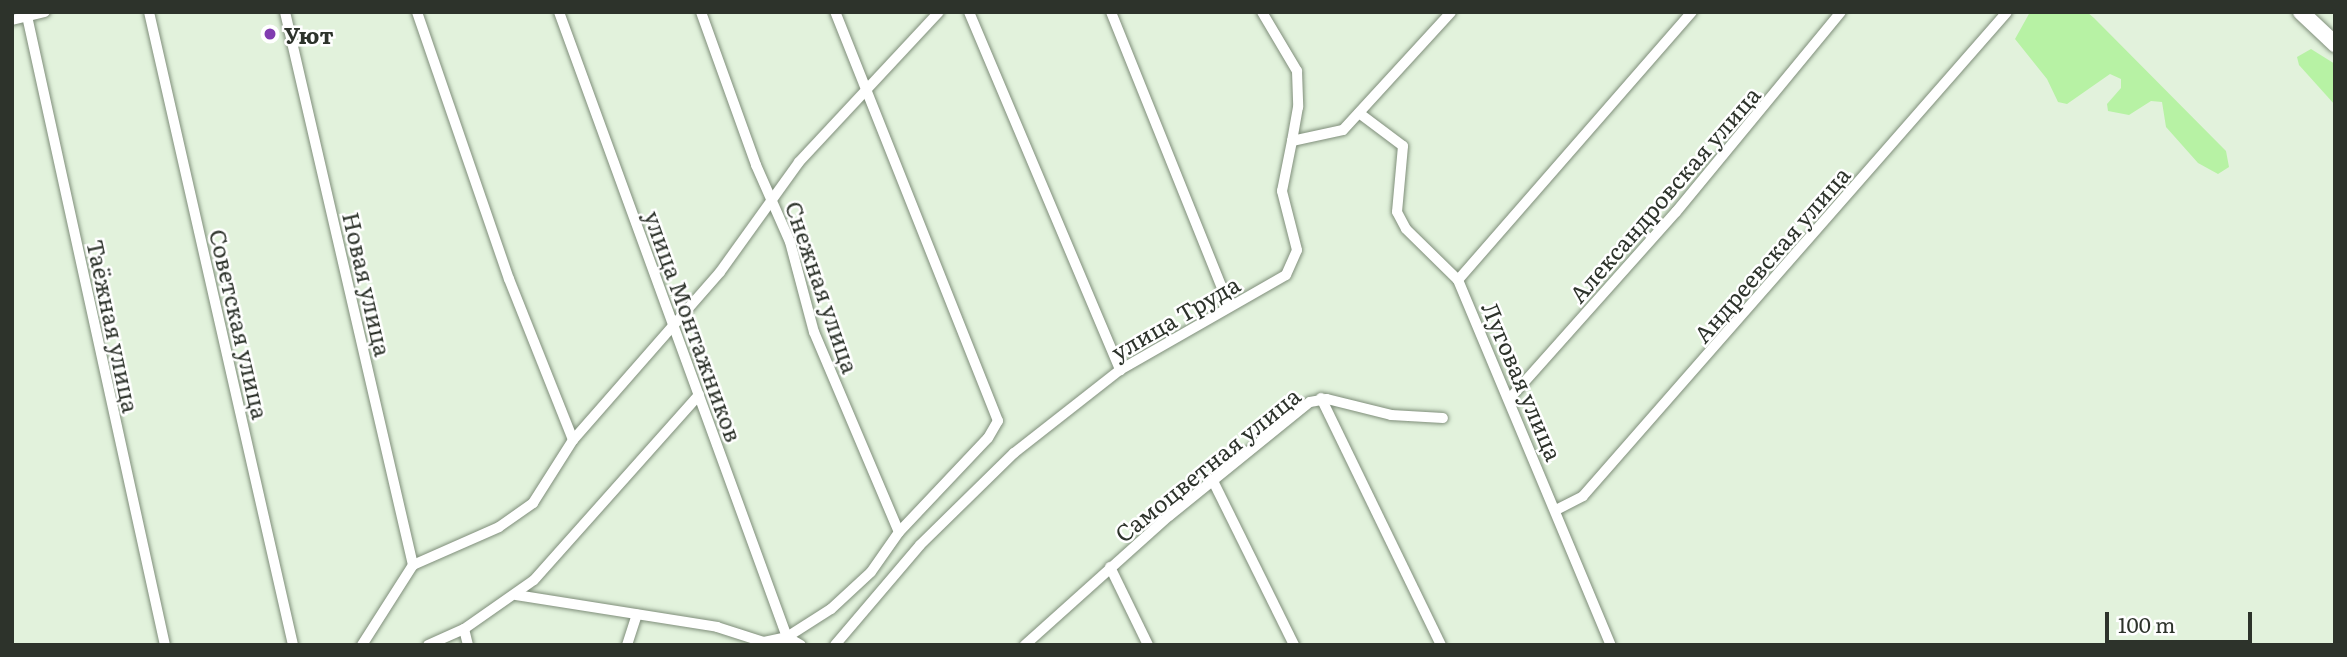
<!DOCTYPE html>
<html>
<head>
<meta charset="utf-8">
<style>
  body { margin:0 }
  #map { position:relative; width:2347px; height:657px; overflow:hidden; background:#e2f2dc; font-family:Literata,serif }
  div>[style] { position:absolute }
  .green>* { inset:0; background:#b7f2a4 }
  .roads { filter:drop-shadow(0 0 2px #7f8e7a) drop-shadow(0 0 2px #7f8e7a) }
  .minor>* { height:10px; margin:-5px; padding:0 5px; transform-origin:5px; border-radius:5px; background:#fff }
  .trunk>* { height:16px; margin:-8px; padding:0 8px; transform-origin:8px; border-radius:8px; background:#fff }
  .dots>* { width:19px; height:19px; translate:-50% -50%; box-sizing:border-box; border:4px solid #fff; border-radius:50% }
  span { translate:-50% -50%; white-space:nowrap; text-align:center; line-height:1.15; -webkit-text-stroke:5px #fff; paint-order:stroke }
  .poi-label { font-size:23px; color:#2d332b; font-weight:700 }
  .left { translate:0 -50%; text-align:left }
  .street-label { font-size:23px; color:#2d332b }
  .frame { position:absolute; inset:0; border:14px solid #2d332b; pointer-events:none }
  .scale { position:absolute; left:2105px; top:612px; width:147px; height:32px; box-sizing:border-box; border:4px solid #2d332b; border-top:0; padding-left:9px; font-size:21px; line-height:24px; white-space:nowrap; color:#2d332b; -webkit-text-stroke:5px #fff; paint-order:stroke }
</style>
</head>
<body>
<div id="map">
  <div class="green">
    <div style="clip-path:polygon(2030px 12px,2087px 12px,2094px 18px,2226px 151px,2229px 167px,2218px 174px,2198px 163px,2166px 127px,2162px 102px,2151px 101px,2129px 115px,2108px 111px,2107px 104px,2121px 88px,2121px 79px,2110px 74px,2067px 104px,2058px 102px,2047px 79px,2015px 39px)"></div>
    <div style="clip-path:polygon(2311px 49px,2335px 64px,2335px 105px,2299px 65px,2297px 57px)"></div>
  </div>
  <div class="roads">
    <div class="minor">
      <div style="left:149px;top:12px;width:649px;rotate:77.18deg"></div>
      <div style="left:285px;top:12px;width:568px;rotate:76.97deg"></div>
      <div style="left:417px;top:12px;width:282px;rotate:71deg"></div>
      <div style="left:509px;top:279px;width:173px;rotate:68.3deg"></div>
      <div style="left:559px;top:12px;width:665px;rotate:69.96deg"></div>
      <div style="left:787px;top:637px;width:16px;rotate:30deg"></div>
      <div style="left:701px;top:12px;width:163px;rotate:70.2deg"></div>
      <div style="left:756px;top:165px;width:84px;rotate:66.2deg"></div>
      <div style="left:790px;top:242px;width:93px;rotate:75.1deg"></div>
      <div style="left:814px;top:332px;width:217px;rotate:67deg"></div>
      <div style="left:969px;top:12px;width:389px;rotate:67.1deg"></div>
      <div style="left:1111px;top:12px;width:316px;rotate:68.1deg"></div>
      <div style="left:1262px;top:12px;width:69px;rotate:59.3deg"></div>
      <div style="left:1297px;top:71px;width:36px;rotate:88deg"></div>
      <div style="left:1298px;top:107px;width:35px;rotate:100deg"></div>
      <div style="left:27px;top:16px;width:644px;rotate:77.63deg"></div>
      <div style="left:12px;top:20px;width:34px;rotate:-14deg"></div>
      <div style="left:1359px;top:113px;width:55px;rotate:36.9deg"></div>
      <div style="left:1403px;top:146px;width:66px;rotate:95.2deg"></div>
      <div style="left:1397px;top:212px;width:19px;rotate:62deg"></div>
      <div style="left:1406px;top:229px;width:73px;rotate:44.4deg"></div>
      <div style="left:1458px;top:280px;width:396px;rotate:67.3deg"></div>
      <div style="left:1458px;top:280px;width:356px;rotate:-48.9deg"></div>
      <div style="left:1511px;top:397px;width:248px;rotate:-48.3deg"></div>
      <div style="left:1676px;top:212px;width:259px;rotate:-50.5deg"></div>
      <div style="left:1321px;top:398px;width:275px;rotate:64.1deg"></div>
      <div style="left:1213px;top:481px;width:183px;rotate:63.7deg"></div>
      <div style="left:1556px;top:510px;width:30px;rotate:-27deg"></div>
      <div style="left:1583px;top:496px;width:643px;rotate:-48.78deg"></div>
      <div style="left:1110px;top:567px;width:87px;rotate:64deg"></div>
      <div style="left:516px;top:595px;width:204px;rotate:9deg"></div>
      <div style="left:717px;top:627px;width:49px;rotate:17.7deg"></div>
      <div style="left:764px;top:642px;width:24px;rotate:-12deg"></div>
      <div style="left:464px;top:629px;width:16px;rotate:76deg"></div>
      <div style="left:362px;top:645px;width:95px;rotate:-57.5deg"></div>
      <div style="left:413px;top:565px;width:94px;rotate:-23.8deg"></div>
      <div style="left:499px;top:527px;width:42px;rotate:-35.2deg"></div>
      <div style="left:533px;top:503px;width:75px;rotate:-57.6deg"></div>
      <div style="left:573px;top:440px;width:223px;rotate:-48.8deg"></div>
      <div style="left:720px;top:272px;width:135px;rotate:-54.3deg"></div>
      <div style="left:799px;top:162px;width:205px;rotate:-47deg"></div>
      <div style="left:428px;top:645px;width:39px;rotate:-24deg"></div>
      <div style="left:464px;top:629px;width:85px;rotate:-35deg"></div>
      <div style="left:534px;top:580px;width:248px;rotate:-48.3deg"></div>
      <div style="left:627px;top:645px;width:32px;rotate:-72deg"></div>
      <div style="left:783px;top:645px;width:9px;rotate:-63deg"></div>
      <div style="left:787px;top:637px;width:52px;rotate:-32.5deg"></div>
      <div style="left:831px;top:609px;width:54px;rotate:-42.8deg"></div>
      <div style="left:871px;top:572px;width:49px;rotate:-55deg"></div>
      <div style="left:899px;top:532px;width:129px;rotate:-46.6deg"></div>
      <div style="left:988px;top:438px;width:20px;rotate:-60deg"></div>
      <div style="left:998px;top:421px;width:440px;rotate:-111.7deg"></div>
      <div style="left:835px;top:645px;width:131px;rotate:-49.6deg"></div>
      <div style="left:920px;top:545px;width:132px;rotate:-44.4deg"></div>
      <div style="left:1014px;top:453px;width:135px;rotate:-38.1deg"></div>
      <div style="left:1120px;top:370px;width:191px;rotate:-29.8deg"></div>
      <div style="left:1286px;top:275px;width:27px;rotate:-66deg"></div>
      <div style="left:1297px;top:250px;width:61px;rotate:-104.3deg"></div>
      <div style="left:1282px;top:191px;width:51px;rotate:-78.7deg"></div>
      <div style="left:1292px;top:141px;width:52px;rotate:-12.2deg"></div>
      <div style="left:1343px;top:130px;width:160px;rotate:-47.5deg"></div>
      <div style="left:1025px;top:645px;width:193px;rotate:-41.9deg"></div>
      <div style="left:1169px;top:516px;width:181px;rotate:-39deg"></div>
      <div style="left:1310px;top:402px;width:17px;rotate:-10deg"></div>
      <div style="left:1327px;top:399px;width:66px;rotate:14deg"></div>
      <div style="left:1391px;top:415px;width:52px;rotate:3.3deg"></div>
    </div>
    <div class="trunk">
      <div style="left:2301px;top:12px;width:47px;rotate:43.3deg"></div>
    </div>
  </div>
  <div class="dots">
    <div style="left:270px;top:34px;background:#813cb0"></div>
  </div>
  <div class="poi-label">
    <span class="left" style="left:284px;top:34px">Уют</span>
  </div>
  <div class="street-label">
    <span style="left:1664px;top:194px;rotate:-49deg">Александровская улица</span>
    <span style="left:1771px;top:254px;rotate:-49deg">Андреевская улица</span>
    <span style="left:368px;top:284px;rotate:77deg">Новая улица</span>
    <span style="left:823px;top:287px;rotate:71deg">Снежная улица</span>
    <span style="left:1175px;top:317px;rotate:-30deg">улица Труда</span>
    <span style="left:240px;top:324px;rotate:77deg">Советская улица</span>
    <span style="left:114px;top:326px;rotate:78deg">Таёжная улица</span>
    <span style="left:694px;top:326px;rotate:70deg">улица Монтажников</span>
    <span style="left:1523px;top:381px;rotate:67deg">Луговая улица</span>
    <span style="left:1207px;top:464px;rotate:-39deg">Самоцветная улица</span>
  </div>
  <div class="frame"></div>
  <div class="scale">100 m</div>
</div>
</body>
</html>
